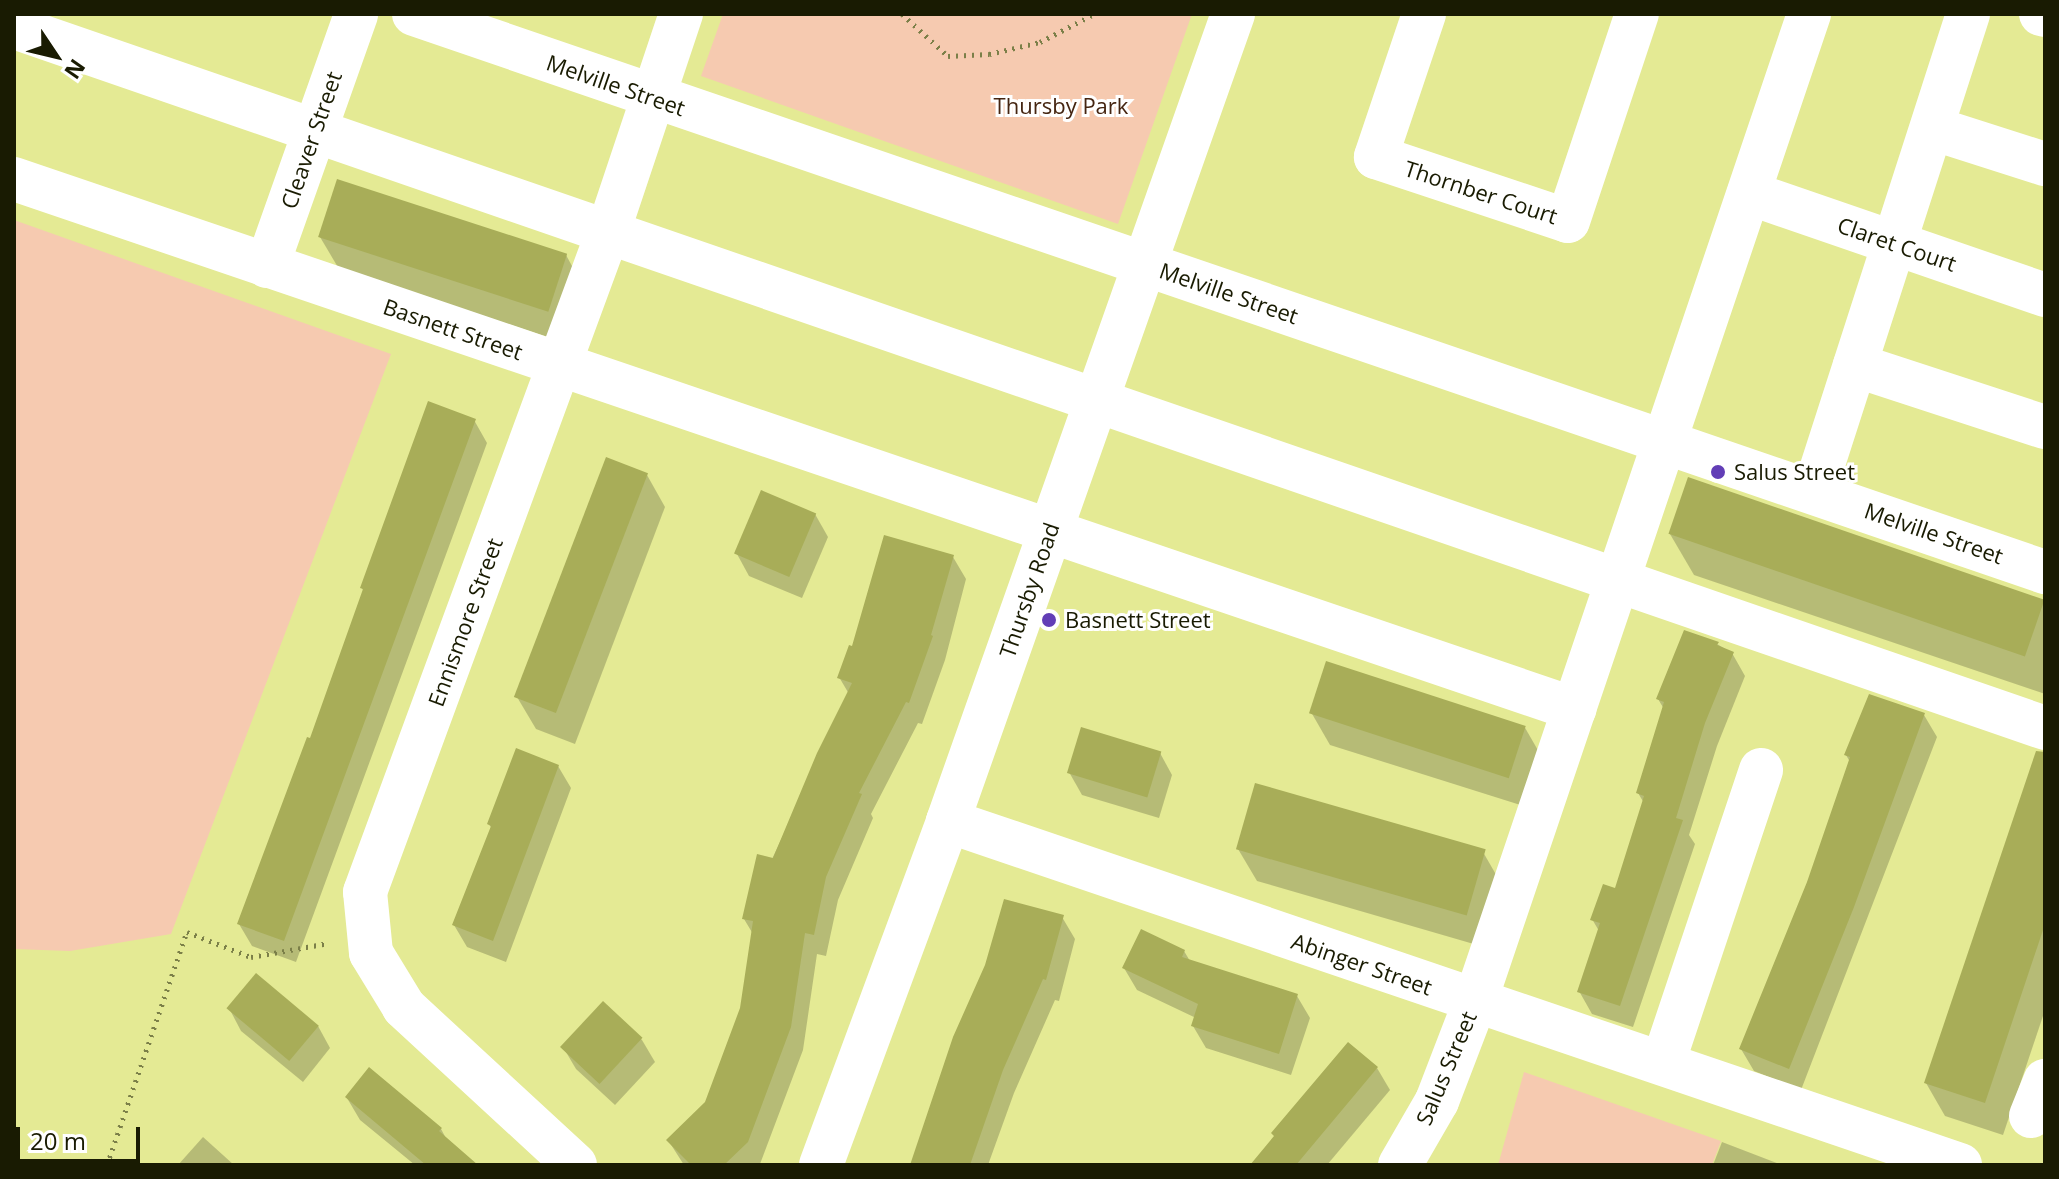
<!DOCTYPE html>
<html>
<head>
<meta charset="utf-8">
<style>
  body { margin:0 }
  #map { position:relative; width:2059px; height:1179px; overflow:hidden; background:#e4ea94; font-family:"Open Sans",sans-serif }
  div>[style] { position:absolute }
  .green>* { inset:0; background:#f6cab0 }
  .shadow>* { inset:0; background:#0003 }
  .building>* { inset:0; background:#a8ad58; transform-origin:0 0 }
  .path>* { height:5px; margin-top:-2.5px; transform-origin:0; background:repeating-linear-gradient(90deg,#7b7f48 0 2px,transparent 0 8px) }
  .minor>* { height:44px; margin:-22px; padding:0 22px; transform-origin:22px; border-radius:22px; background:#fff }
  .dots>* { width:22px; height:22px; translate:-50% -50%; box-sizing:border-box; border:4px solid #fff; border-radius:50% }
  span { translate:-50% -50%; white-space:nowrap; text-align:center; line-height:1.15; -webkit-text-stroke:6px #fff; paint-order:stroke }
  .street-label { font-size:22px; color:#191b02 }
  .park-label { font-size:22px; color:#452511 }
  .poi-label { font-size:22px; color:#191b02 }
  .left { translate:0 -50%; text-align:left }
  .frame { position:absolute; inset:0; border:16px solid #191b02; pointer-events:none }
  .north { position:absolute; left:16px; top:16px; width:80px; height:80px; -webkit-text-stroke:6px #fff; paint-order:stroke; rotate:125deg; font-size:22px; font-weight:700; line-height:32px; text-align:center; color:#191b02 }
  .north::after { content:''; display:block; margin:auto; width:28px; height:36px; background:#191b02; clip-path:polygon(50% 0,100% 100%,50% 72%,0 100%) }
  .scale { position:absolute; left:16px; top:1127px; width:124px; height:36px; box-sizing:border-box; border:4px solid #191b02; border-top:0; padding-left:10px; font-size:24px; line-height:28px; white-space:nowrap; color:#191b02; -webkit-text-stroke:6px #fff; paint-order:stroke }
</style>
</head>
<body>
<div id="map">
  <div class="green">
    <div style="clip-path:polygon(723px 14px,1192px 14px,1118px 224px,701px 76px)"></div>
    <div style="clip-path:polygon(14px 220px,391px 354px,171px 934px,70px 951px,14px 949px)"></div>
    <div style="clip-path:polygon(1524px 1072px,1721px 1141px,1712px 1165px,1498px 1165px)"></div>
  </div>
  <div class="shadow">
    <div style="clip-path:polygon(320px 237px,566px 255px,584px 288px,566px 343px,339px 269px)"></div>
    <div style="clip-path:polygon(474px 420px,487px 443px,296px 962px,252px 946px,239px 924px,312px 741px,364px 592px,362px 588px)"></div>
    <div style="clip-path:polygon(647px 475px,665px 507px,575px 744px,536px 729px,517px 697px)"></div>
    <div style="clip-path:polygon(815px 514px,828px 537px,802px 598px,749px 576px,737px 554px)"></div>
    <div style="clip-path:polygon(1670px 534px,2045px 600px,2045px 694px,1694px 575px)"></div>
    <div style="clip-path:polygon(953px 557px,966px 579px,945px 660px,922px 724px,918px 723px,871px 814px,873px 818px,838px 900px,826px 956px,817px 954px,803px 1050px,760px 1164px,684px 1165px,668px 1140px,706px 1103px,742px 1009px,753px 934px,744px 919px,849px 694px,839px 677px)"></div>
    <div style="clip-path:polygon(1717px 644px,1732px 653px,1745px 676px,1717px 746px,1689px 835px,1695px 844px,1633px 1027px,1592px 1014px,1579px 991px,1599px 931px,1592px 919px,1617px 890px,1644px 803px,1638px 793px,1664px 709px,1658px 699px)"></div>
    <div style="clip-path:polygon(1311px 712px,1524px 726px,1543px 759px,1527px 807px,1330px 745px)"></div>
    <div style="clip-path:polygon(1924px 715px,1937px 737px,1801px 1090px,1754px 1071px,1741px 1049px,1808px 883px,1850px 762px,1846px 755px)"></div>
    <div style="clip-path:polygon(1160px 753px,1172px 775px,1159px 818px,1082px 795px,1069px 772px)"></div>
    <div style="clip-path:polygon(2045px 763px,2045px 1010px,2003px 1135px,1945px 1116px,1926px 1083px)"></div>
    <div style="clip-path:polygon(558px 766px,571px 788px,506px 962px,467px 947px,454px 925px,492px 829px,489px 824px)"></div>
    <div style="clip-path:polygon(1238px 849px,1483px 852px,1502px 885px,1484px 947px,1257px 881px)"></div>
    <div style="clip-path:polygon(1062px 917px,1075px 939px,1059px 1001px,1055px 1000px,1014px 1093px,988px 1165px,911px 1165px)"></div>
    <div style="clip-path:polygon(1184px 951px,1190px 961px,1297px 996px,1310px 1018px,1291px 1075px,1206px 1048px,1193px 1026px,1196px 1018px,1137px 990px,1124px 968px)"></div>
    <div style="clip-path:polygon(603px 1004px,642px 1040px,655px 1062px,615px 1105px,576px 1069px,563px 1047px)"></div>
    <div style="clip-path:polygon(229px 1008px,318px 1026px,330px 1048px,303px 1082px,241px 1031px)"></div>
    <div style="clip-path:polygon(1377px 1068px,1390px 1090px,1327px 1165px,1252px 1165px)"></div>
    <div style="clip-path:polygon(347px 1098px,441px 1129px,448px 1142px,475px 1165px,415px 1165px,360px 1120px)"></div>
    <div style="clip-path:polygon(203px 1137px,234px 1165px,178px 1165px)"></div>
    <div style="clip-path:polygon(1722px 1142px,1782px 1165px,1713px 1165px)"></div>
  </div>
  <div class="building">
    <div style="left:337px;top:179px;width:242px;height:61px;rotate:18deg"></div>
    <div style="clip-path:polygon(428px 401px,476px 419px,284px 941px,237px 924px,307px 737px,310px 738px,363px 589px,360px 588px)"></div>
    <div style="left:606px;top:457px;width:45px;height:257px;rotate:21deg"></div>
    <div style="left:1688px;top:477px;width:377px;height:60px;rotate:19deg"></div>
    <div style="left:761px;top:490px;width:60px;height:69px;rotate:23deg"></div>
    <div style="clip-path:polygon(884px 535px,954px 555px,931px 635px,933px 636px,909px 703px,906px 702px,859px 793px,862px 794px,826px 877px,814px 935px,805px 933px,791px 1027px,748px 1142px,724px 1165px,691px 1165px,666px 1140px,705px 1102px,740px 1008px,753px 921px,742px 919px,757px 854px,773px 858px,817px 753px,852px 683px,837px 678px,849px 645px,852px 646px)"></div>
    <div style="clip-path:polygon(1684px 630px,1719px 642px,1717px 645px,1734px 652px,1705px 723px,1676px 818px,1683px 820px,1620px 1006px,1577px 992px,1600px 923px,1590px 920px,1603px 884px,1615px 888px,1644px 796px,1636px 793px,1664px 702px,1656px 699px)"></div>
    <div style="left:1326px;top:661px;width:210px;height:55px;rotate:18deg"></div>
    <div style="clip-path:polygon(1869px 694px,1925px 713px,1854px 907px,1789px 1069px,1739px 1049px,1807px 882px,1850px 757px,1844px 755px)"></div>
    <div style="left:1081px;top:727px;width:84px;height:48px;rotate:17deg"></div>
    <div style="clip-path:polygon(516px 748px,559px 765px,493px 941px,452px 925px,491px 826px,487px 824px)"></div>
    <div style="clip-path:polygon(2036px 751px,2045px 752px,2045px 924px,1985px 1103px,1924px 1083px)"></div>
    <div style="left:1255px;top:783px;width:240px;height:69px;rotate:16deg"></div>
    <div style="clip-path:polygon(1004px 899px,1064px 915px,1046px 980px,1043px 979px,1003px 1070px,970px 1165px,910px 1165px,953px 1037px,985px 965px)"></div>
    <div style="clip-path:polygon(1141px 929px,1185px 950px,1182px 957px,1298px 994px,1279px 1054px,1191px 1026px,1198px 1004px,1122px 968px)"></div>
    <div style="left:256px;top:973px;width:82px;height:46px;rotate:40deg"></div>
    <div style="left:603px;top:1001px;width:54px;height:63px;rotate:43deg"></div>
    <div style="clip-path:polygon(1348px 1042px,1378px 1067px,1296px 1165px,1250px 1165px,1274px 1136px,1271px 1133px)"></div>
    <div style="clip-path:polygon(369px 1067px,442px 1128px,439px 1131px,478px 1165px,426px 1165px,345px 1097px)"></div>
  </div>
  <div class="path">
    <div style="left:902px;top:14px;width:62px;rotate:42.4deg"></div>
    <div style="left:948px;top:56px;width:41px;rotate:-2.8deg"></div>
    <div style="left:989px;top:54px;width:52px;rotate:-13.2deg"></div>
    <div style="left:1040px;top:42px;width:61px;rotate:-27.4deg"></div>
    <div style="left:107px;top:1165px;width:246px;rotate:-71.1deg"></div>
    <div style="left:187px;top:932px;width:69px;rotate:21.3deg"></div>
    <div style="left:251px;top:957px;width:79px;rotate:-10.2deg"></div>
  </div>
  <div class="minor">
    <div style="left:414px;top:14px;width:1724px;rotate:18.89deg"></div>
    <div style="left:1424px;top:14px;width:151px;rotate:108.6deg"></div>
    <div style="left:1376px;top:157px;width:202px;rotate:18.4deg"></div>
    <div style="left:1568px;top:221px;width:218px;rotate:-71.6deg"></div>
    <div style="left:2041px;top:14px;width:4px;rotate:14deg"></div>
    <div style="left:14px;top:27px;width:2149px;rotate:19.04deg"></div>
    <div style="left:1932px;top:128px;width:119px;rotate:17.7deg"></div>
    <div style="left:14px;top:179px;width:1648px;rotate:18.76deg"></div>
    <div style="left:1749px;top:193px;width:313px;rotate:19deg"></div>
    <div style="left:267px;top:266px;width:267px;rotate:-70.5deg"></div>
    <div style="left:1855px;top:365px;width:200px;rotate:18.1deg"></div>
    <div style="left:1814px;top:492px;width:502px;rotate:-72.14deg"></div>
    <div style="left:948px;top:821px;width:1069px;rotate:18.77deg"></div>
    <div style="left:1663px;top:1063px;width:309px;rotate:-71.5deg"></div>
    <div style="left:2031px;top:1116px;width:38px;rotate:-68deg"></div>
    <div style="left:575px;top:1165px;width:233px;rotate:-137.3deg"></div>
    <div style="left:404px;top:1007px;width:63px;rotate:-121.4deg"></div>
    <div style="left:371px;top:953px;width:61px;rotate:-95.6deg"></div>
    <div style="left:365px;top:892px;width:703px;rotate:-69.79deg"></div>
    <div style="left:608px;top:232px;width:230px;rotate:-71.5deg"></div>
    <div style="left:821px;top:1165px;width:367px;rotate:-69.7deg"></div>
    <div style="left:948px;top:821px;width:856px;rotate:-70.55deg"></div>
    <div style="left:1400px;top:1165px;width:74px;rotate:-60deg"></div>
    <div style="left:1437px;top:1101px;width:106px;rotate:-69deg"></div>
    <div style="left:1475px;top:1002px;width:1043px;rotate:-71.32deg"></div>
  </div>
  <div class="dots">
    <div style="left:1718px;top:472px;background:#623eb6"></div>
    <div style="left:1049px;top:620px;background:#623eb6"></div>
  </div>
  <div class="street-label">
    <span style="left:616px;top:85px;rotate:19deg">Melville Street</span>
    <span style="left:311px;top:140px;rotate:-71deg">Cleaver Street</span>
    <span style="left:1481px;top:192px;rotate:18deg">Thornber Court</span>
    <span style="left:1897px;top:244px;rotate:19deg">Claret Court</span>
    <span style="left:1229px;top:293px;rotate:19deg">Melville Street</span>
    <span style="left:453px;top:329px;rotate:19deg">Basnett Street</span>
    <span style="left:1934px;top:533px;rotate:19deg">Melville Street</span>
    <span style="left:1029px;top:590px;rotate:-71deg">Thursby Road</span>
    <span style="left:465px;top:622px;rotate:-70deg">Ennismore Street</span>
    <span style="left:1362px;top:964px;rotate:19deg">Abinger Street</span>
    <span style="left:1446px;top:1068px;rotate:-67deg">Salus Street</span>
  </div>
  <div class="park-label">
    <span style="left:1061px;top:106px">Thursby Park</span>
  </div>
  <div class="poi-label">
    <span class="left" style="left:1734px;top:472px">Salus Street</span>
    <span class="left" style="left:1065px;top:620px">Basnett Street</span>
  </div>
  <div class="frame"></div>
  <div class="north">N</div>
  <div class="scale">20 m</div>
</div>
</body>
</html>
